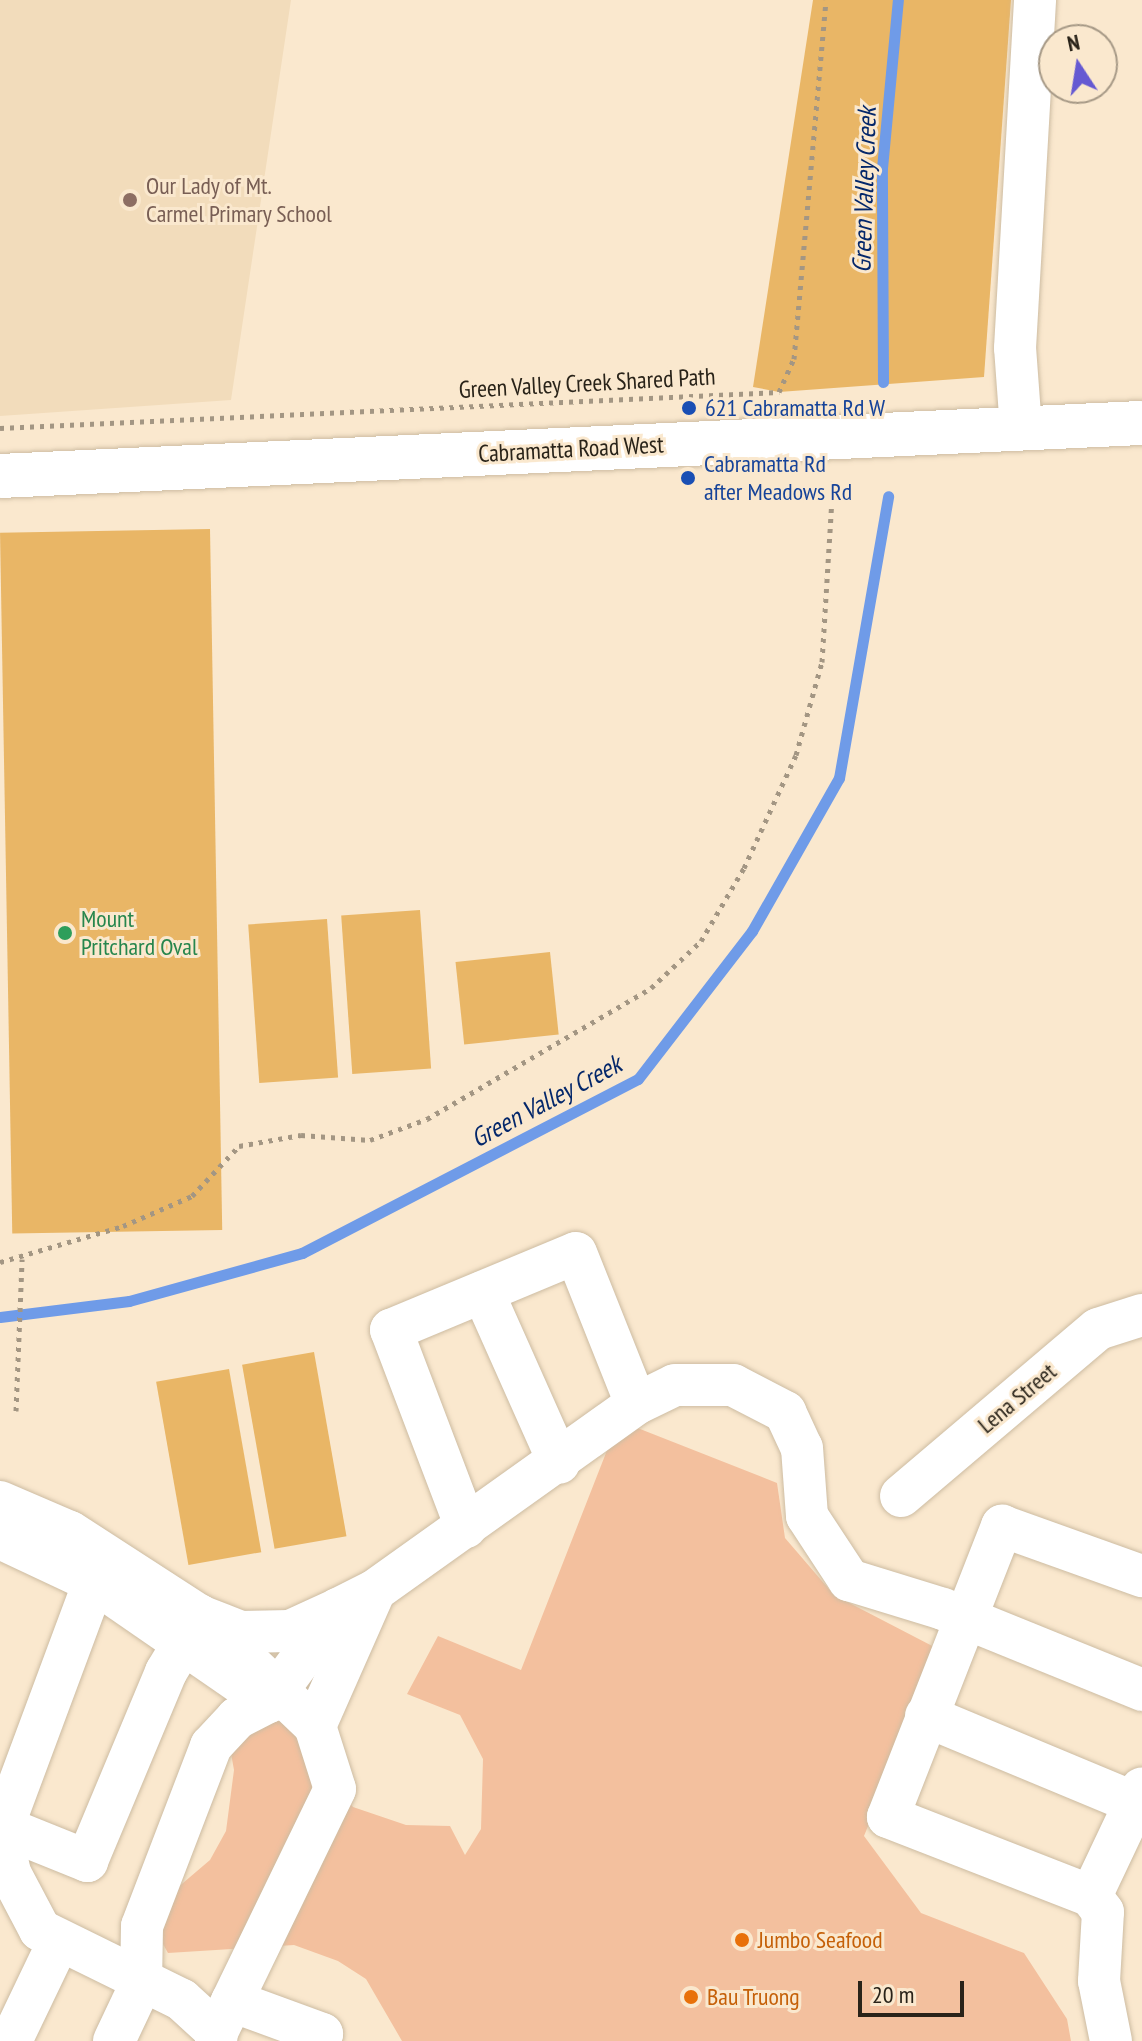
<!DOCTYPE html>
<html>
<head>
<meta charset="utf-8">
<style>
  body { margin:0 }
  #map { position:relative; width:1142px; height:2041px; overflow:hidden; background:#fae8ce; font-family:"PT Sans Narrow",sans-serif }
  div>[style] { position:absolute }
  .built>* { inset:0; background:#f2dcbb }
  .green>* { inset:0; background:#e9b666; transform-origin:0 0 }
  .stream>* { height:11px; margin:-5.5px; padding:0 5.5px; transform-origin:5.5px; border-radius:5.5px; background:#6f9be8 }
  .building>* { inset:0; background:#f3c09e }
  .path>* { height:5px; margin-top:-2.5px; transform-origin:0; background:repeating-linear-gradient(90deg,#a39683 0 4px,transparent 0 10px) }
  .roads { filter:drop-shadow(0 0 2px #cdbca2) drop-shadow(0 0 2px #cdbca2) }
  .minor>* { height:42px; margin:-21px; padding:0 21px; transform-origin:21px; border-radius:21px; background:#fff }
  .major>* { height:44px; margin:-22px; padding:0 22px; transform-origin:22px; border-radius:22px; background:#fff }
  .dots>* { width:22px; height:22px; translate:-50% -50%; box-sizing:border-box; border:4px solid #fae8ce; border-radius:50% }
  span { translate:-50% -50%; white-space:nowrap; text-align:center; line-height:1.15; -webkit-text-stroke:6px #fae8ce; paint-order:stroke }
  .education-label { font-size:24px; color:#785e54 }
  .left { translate:0 -50%; text-align:left }
  .street-label { font-size:24px; color:#292319 }
  .transit-label { font-size:24px; color:#164399 }
  .leisure-label { font-size:24px; color:#27864d }
  .food-label { font-size:24px; color:#c56008 }
  .water-label { font-size:26px; color:#04276a; font-style:italic }
  .north { position:absolute; left:1038px; top:24px; width:80px; height:80px; box-sizing:border-box; background:#fae8ce; border:2px solid #a69986; border-radius:50%; rotate:348deg; font-size:22px; font-weight:700; line-height:32px; text-align:center; color:#292319 }
  .north::after { content:''; display:block; margin:auto; width:28px; height:36px; background:#6559d2; clip-path:polygon(50% 0,100% 100%,50% 72%,0 100%) }
  .scale { position:absolute; left:858px; top:1981px; width:106px; height:36px; box-sizing:border-box; border:4px solid #292319; border-top:0; padding-left:10px; font-size:24px; line-height:28px; white-space:nowrap; color:#292319; -webkit-text-stroke:6px #fae8ce; paint-order:stroke }
</style>
</head>
<body>
<div id="map">
  <div class="built">
    <div style="clip-path:polygon(0 0,291px 0,231px 400px,0 416px)"></div>
  </div>
  <div class="green">
    <div style="clip-path:polygon(813px 0,1011px 0,984px 377px,779px 392px,753px 387px)"></div>
    <div style="left:210px;top:529px;width:701px;height:210px;rotate:89deg"></div>
    <div style="left:420px;top:910px;width:159px;height:79px;rotate:86deg"></div>
    <div style="left:327px;top:919px;width:159px;height:79px;rotate:86deg"></div>
    <div style="left:550px;top:952px;width:83px;height:95px;rotate:84deg"></div>
    <div style="left:314px;top:1352px;width:187px;height:73px;rotate:80deg"></div>
    <div style="left:229px;top:1369px;width:186px;height:74px;rotate:80deg"></div>
  </div>
  <div class="stream">
    <div style="left:883px;top:382px;width:214px;rotate:-90.3deg"></div>
    <div style="left:882px;top:168px;width:169px;rotate:-84.6deg"></div>
    <div style="left:0;top:1317px;width:130px;rotate:-7.1deg"></div>
    <div style="left:129px;top:1301px;width:180px;rotate:-15.5deg"></div>
    <div style="left:302px;top:1253px;width:378px;rotate:-27.4deg"></div>
    <div style="left:638px;top:1079px;width:187px;rotate:-52.4deg"></div>
    <div style="left:752px;top:931px;width:176px;rotate:-60.4deg"></div>
    <div style="left:839px;top:778px;width:286px;rotate:-80.1deg"></div>
  </div>
  <div class="building">
    <div style="clip-path:polygon(635px 1427px,777px 1483px,785px 1538px,834px 1595px,940px 1650px,864px 1836px,921px 1913px,1024px 1953px,1067px 2019px,1071px 2041px,402px 2041px,366px 1979px,338px 1961px,294px 1945px,168px 1953px,159px 1937px,156px 1906px,210px 1860px,226px 1831px,234px 1770px,227px 1731px,280px 1717px,353px 1807px,406px 1825px,450px 1826px,465px 1855px,481px 1829px,483px 1759px,460px 1715px,407px 1694px,438px 1636px,521px 1670px,613px 1435px)"></div>
  </div>
  <div class="path">
    <div style="left:0;top:428px;width:780px;rotate:-2.65deg"></div>
    <div style="left:779px;top:392px;width:36px;rotate:-66deg"></div>
    <div style="left:794px;top:359px;width:360px;rotate:-84.9deg"></div>
    <div style="left:0;top:1262px;width:128px;rotate:-16.3deg"></div>
    <div style="left:123px;top:1226px;width:75px;rotate:-23.5deg"></div>
    <div style="left:192px;top:1196px;width:69px;rotate:-46.8deg"></div>
    <div style="left:239px;top:1146px;width:63px;rotate:-10.1deg"></div>
    <div style="left:301px;top:1135px;width:69px;rotate:4.1deg"></div>
    <div style="left:370px;top:1140px;width:61px;rotate:-20.2deg"></div>
    <div style="left:427px;top:1119px;width:259px;rotate:-30.3deg"></div>
    <div style="left:651px;top:988px;width:69px;rotate:-43.2deg"></div>
    <div style="left:701px;top:941px;width:85px;rotate:-59.5deg"></div>
    <div style="left:744px;top:868px;width:124px;rotate:-65.3deg"></div>
    <div style="left:796px;top:755px;width:97px;rotate:-74.4deg"></div>
    <div style="left:822px;top:662px;width:181px;rotate:-86.5deg"></div>
    <div style="left:16px;top:1411px;width:152px;rotate:-87.7deg"></div>
  </div>
  <div class="roads">
    <div class="minor">
      <div style="left:1021px;top:429px;width:81px;rotate:-94.2deg"></div>
      <div style="left:1015px;top:348px;width:349px;rotate:-86.7deg"></div>
      <div style="left:483px;top:1292px;width:187px;rotate:66deg"></div>
      <div style="left:901px;top:1496px;width:258px;rotate:-40.3deg"></div>
      <div style="left:1098px;top:1329px;width:46px;rotate:-17.7deg"></div>
      <div style="left:0;top:1502px;width:76px;rotate:23.2deg"></div>
      <div style="left:70px;top:1532px;width:155px;rotate:32.9deg"></div>
      <div style="left:200px;top:1616px;width:159px;rotate:43.7deg"></div>
      <div style="left:315px;top:1726px;width:66px;rotate:72.4deg"></div>
      <div style="left:335px;top:1789px;width:270px;rotate:115.9deg"></div>
      <div style="left:466px;top:1527px;width:211px;rotate:-110.8deg"></div>
      <div style="left:391px;top:1330px;width:200px;rotate:-22.6deg"></div>
      <div style="left:576px;top:1253px;width:162px;rotate:68.3deg"></div>
      <div style="left:0;top:1538px;width:104px;rotate:25.1deg"></div>
      <div style="left:94px;top:1582px;width:196px;rotate:34.6deg"></div>
      <div style="left:94px;top:1582px;width:261px;rotate:110.4deg"></div>
      <div style="left:3px;top:1827px;width:91px;rotate:22deg"></div>
      <div style="left:87px;top:1861px;width:205px;rotate:-67.3deg"></div>
      <div style="left:166px;top:1672px;width:66px;rotate:-58.7deg"></div>
      <div style="left:200px;top:1616px;width:44px;rotate:21.3deg"></div>
      <div style="left:241px;top:1632px;width:49px;rotate:-1.2deg"></div>
      <div style="left:290px;top:1631px;width:51px;rotate:-24.5deg"></div>
      <div style="left:926px;top:1716px;width:226px;rotate:22.6deg"></div>
      <div style="left:315px;top:1726px;width:146px;rotate:-66.2deg"></div>
      <div style="left:0;top:1826px;width:48px;rotate:78deg"></div>
      <div style="left:10px;top:1873px;width:64px;rotate:62.2deg"></div>
      <div style="left:40px;top:1930px;width:158px;rotate:26.2deg"></div>
      <div style="left:182px;top:2000px;width:47px;rotate:42.4deg"></div>
      <div style="left:217px;top:2032px;width:9px;rotate:96deg"></div>
      <div style="left:1091px;top:1896px;width:218px;rotate:-158.7deg"></div>
      <div style="left:888px;top:1817px;width:313px;rotate:-68.6deg"></div>
      <div style="left:1002px;top:1526px;width:149px;rotate:19.7deg"></div>
      <div style="left:232px;top:2001px;width:96px;rotate:20.1deg"></div>
      <div style="left:322px;top:2034px;width:8px;rotate:113deg"></div>
      <div style="left:11px;top:2041px;width:111px;rotate:-64.4deg"></div>
      <div style="left:114px;top:2041px;width:63px;rotate:-64.7deg"></div>
      <div style="left:141px;top:1984px;width:58px;rotate:-89deg"></div>
      <div style="left:142px;top:1926px;width:193px;rotate:-69deg"></div>
      <div style="left:211px;top:1746px;width:38px;rotate:-47deg"></div>
      <div style="left:237px;top:1718px;width:36px;rotate:-27deg"></div>
      <div style="left:269px;top:1702px;width:116px;rotate:-53.4deg"></div>
      <div style="left:338px;top:1609px;width:40px;rotate:-26.6deg"></div>
      <div style="left:374px;top:1591px;width:322px;rotate:-35.5deg"></div>
      <div style="left:636px;top:1404px;width:43px;rotate:-26deg"></div>
      <div style="left:675px;top:1385px;width:58px"></div>
      <div style="left:733px;top:1385px;width:59px;rotate:27.4deg"></div>
      <div style="left:785px;top:1412px;width:40px;rotate:65deg"></div>
      <div style="left:802px;top:1448px;width:68px;rotate:85.8deg"></div>
      <div style="left:807px;top:1516px;width:77px;rotate:56.7deg"></div>
      <div style="left:849px;top:1580px;width:98px;rotate:17.1deg"></div>
      <div style="left:943px;top:1609px;width:215px;rotate:22.1deg"></div>
      <div style="left:1111px;top:2041px;width:61px;rotate:-101.3deg"></div>
      <div style="left:1099px;top:1981px;width:69px;rotate:-86.7deg"></div>
      <div style="left:1103px;top:1912px;width:20px;rotate:-127deg"></div>
      <div style="left:1091px;top:1896px;width:119px;rotate:-64.7deg"></div>
    </div>
    <div class="major">
      <div style="left:0;top:476px;width:1143px;rotate:-2.66deg"></div>
    </div>
  </div>
  <div class="dots">
    <div style="left:130px;top:200px;background:#8d6e63"></div>
    <div style="left:689px;top:408px;background:#1a4fb4"></div>
    <div style="left:688px;top:478px;background:#1a4fb4"></div>
    <div style="left:65px;top:933px;background:#2e9e5b"></div>
    <div style="left:742px;top:1940px;background:#e8710a"></div>
    <div style="left:691px;top:1997px;background:#e8710a"></div>
  </div>
  <div class="education-label">
    <span class="left" style="left:146px;top:200px">Our Lady of Mt.<br>Carmel Primary School</span>
  </div>
  <div class="street-label">
    <span style="left:587px;top:383px;rotate:-3deg">Green Valley Creek Shared Path</span>
    <span style="left:571px;top:449px;rotate:-3deg">Cabramatta Road West</span>
    <span style="left:1017px;top:1398px;rotate:-40deg">Lena Street</span>
  </div>
  <div class="transit-label">
    <span class="left" style="left:705px;top:408px">621 Cabramatta Rd W</span>
    <span class="left" style="left:704px;top:478px">Cabramatta Rd<br>after Meadows Rd</span>
  </div>
  <div class="leisure-label">
    <span class="left" style="left:81px;top:933px">Mount<br>Pritchard Oval</span>
  </div>
  <div class="food-label">
    <span class="left" style="left:758px;top:1940px">Jumbo Seafood</span>
    <span class="left" style="left:707px;top:1997px">Bau Truong</span>
  </div>
  <div class="water-label">
    <span style="left:864px;top:190px;rotate:-88deg">Green Valley Creek</span>
    <span style="left:546px;top:1101px;rotate:-28deg">Green Valley Creek</span>
  </div>
  <div class="north">N</div>
  <div class="scale">20 m</div>
</div>
</body>
</html>
